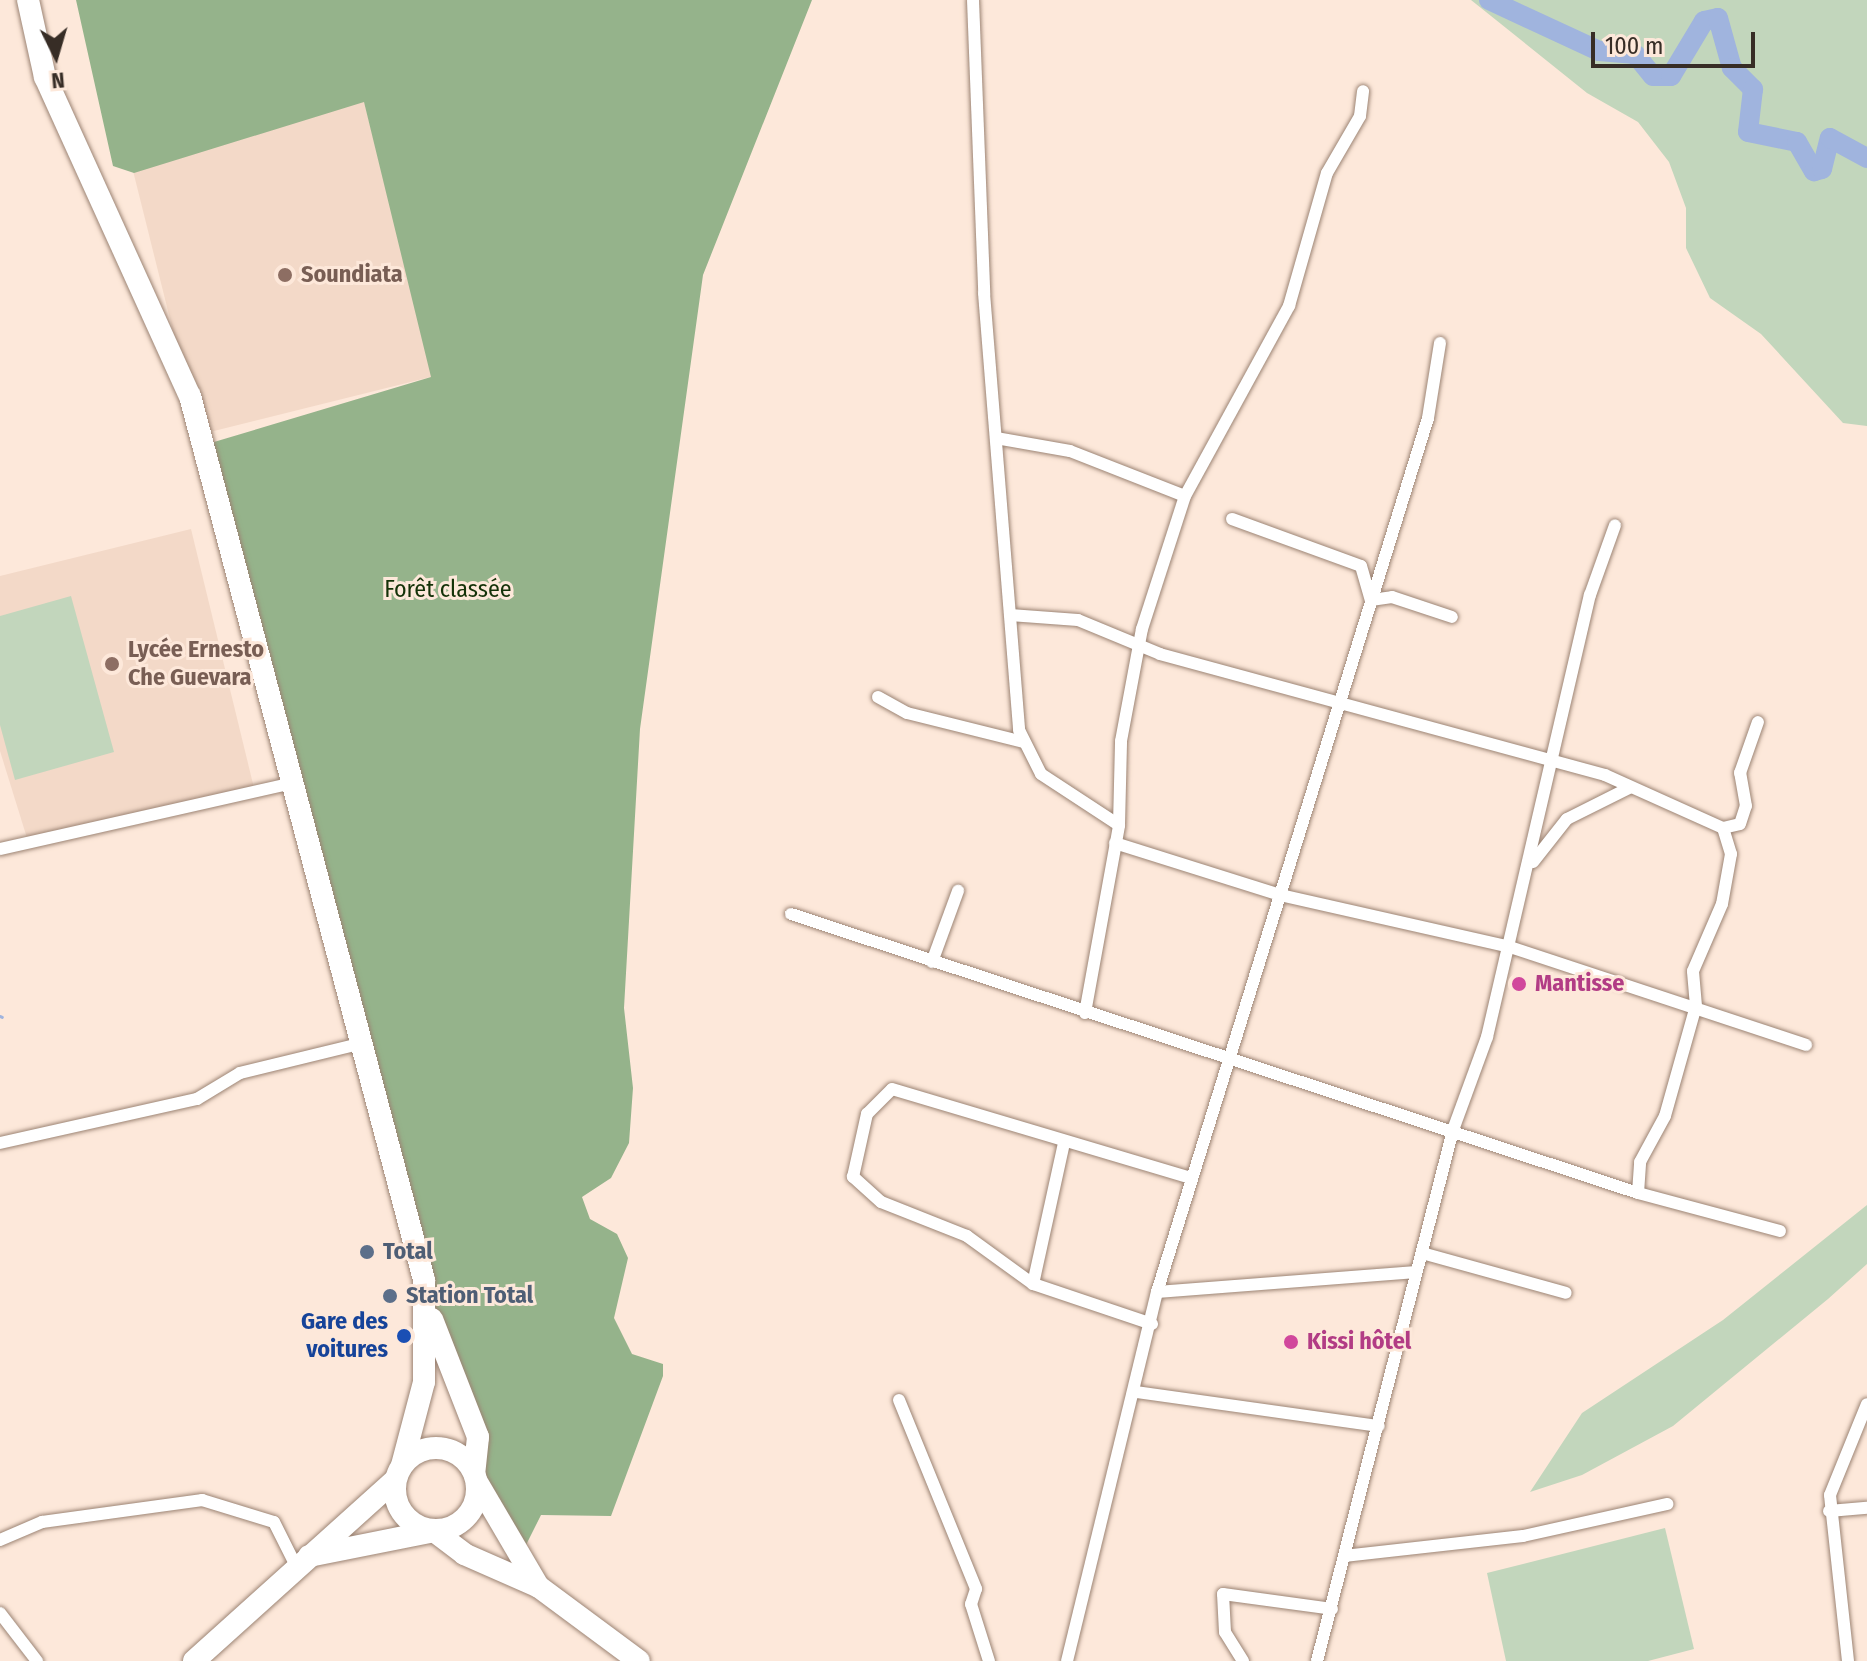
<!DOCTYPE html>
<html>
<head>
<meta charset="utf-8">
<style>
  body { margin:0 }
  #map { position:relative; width:1867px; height:1661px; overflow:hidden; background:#fde8da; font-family:"Fira Sans Condensed",sans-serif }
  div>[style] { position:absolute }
  .built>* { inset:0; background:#f3d9c8; transform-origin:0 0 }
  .green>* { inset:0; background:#c2d6bc }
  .forest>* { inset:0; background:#95b38b }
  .stream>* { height:3px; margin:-1.5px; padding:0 1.5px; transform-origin:1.5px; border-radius:1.5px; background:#a0b4de }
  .river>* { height:20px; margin:-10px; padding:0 10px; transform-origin:10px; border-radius:10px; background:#a0b4de }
  .roads { filter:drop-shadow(0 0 2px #9c8474) drop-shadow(0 0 2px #9c8474) }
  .street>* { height:12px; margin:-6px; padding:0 6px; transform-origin:6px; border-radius:6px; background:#fff }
  .highway>* { height:22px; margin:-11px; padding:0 11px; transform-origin:11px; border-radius:11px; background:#fff }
  .highway>.ring { margin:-11px; padding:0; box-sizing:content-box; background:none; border:22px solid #fff; border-radius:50% }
  .dots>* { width:22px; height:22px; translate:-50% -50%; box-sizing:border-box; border:4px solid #fde8da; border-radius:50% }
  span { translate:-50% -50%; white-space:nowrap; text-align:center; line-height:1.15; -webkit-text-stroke:6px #fde8da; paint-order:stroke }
  .education-label { font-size:24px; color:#785e54; font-weight:700 }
  .left { translate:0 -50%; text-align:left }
  .park-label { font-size:24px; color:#143208 }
  .hotel-label { font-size:24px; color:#b23c85; font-weight:700 }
  .service-label { font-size:24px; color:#4e5e75; font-weight:700 }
  .transit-label { font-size:24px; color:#164399; font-weight:700 }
  .right { translate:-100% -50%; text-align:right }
  .north { position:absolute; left:16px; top:16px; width:80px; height:80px; -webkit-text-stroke:6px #fde8da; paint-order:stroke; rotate:175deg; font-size:22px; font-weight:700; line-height:32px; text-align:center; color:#372d26 }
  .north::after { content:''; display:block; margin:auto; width:28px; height:36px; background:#372d26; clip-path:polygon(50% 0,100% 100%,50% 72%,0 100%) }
  .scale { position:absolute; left:1591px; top:32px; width:164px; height:36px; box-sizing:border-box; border:4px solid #372d26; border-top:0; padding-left:10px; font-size:24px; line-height:28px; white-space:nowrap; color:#372d26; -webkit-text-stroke:6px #fde8da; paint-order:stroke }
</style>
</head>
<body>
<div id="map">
  <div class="built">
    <div style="left:364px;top:101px;width:284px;height:241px;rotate:76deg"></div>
    <div style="clip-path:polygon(191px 529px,254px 788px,27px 838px,0 751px,0 576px)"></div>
  </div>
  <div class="green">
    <div style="clip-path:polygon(1471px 0,1867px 0,1867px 426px,1843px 423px,1761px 334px,1710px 298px,1686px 248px,1686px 208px,1669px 162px,1638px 122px,1587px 93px)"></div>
    <div style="clip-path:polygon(71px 596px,114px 752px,15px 780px,0 725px,0 616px)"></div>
    <div style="clip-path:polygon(1867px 1205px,1867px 1264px,1828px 1299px,1673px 1426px,1582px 1475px,1530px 1492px,1582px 1413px,1723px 1320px)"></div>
    <div style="clip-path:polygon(1665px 1528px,1694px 1649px,1648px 1661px,1506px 1661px,1487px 1573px)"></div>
  </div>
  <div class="forest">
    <div style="clip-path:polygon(76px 0,812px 0,703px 275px,640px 729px,624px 1008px,633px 1088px,629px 1143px,611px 1178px,582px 1197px,590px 1219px,617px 1234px,628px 1258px,614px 1318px,632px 1354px,663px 1364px,663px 1376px,611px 1516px,541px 1515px,518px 1561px,443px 1374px,209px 486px,214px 442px,431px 377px,364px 102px,134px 173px,113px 166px)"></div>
  </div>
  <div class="stream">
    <div style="left:0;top:1016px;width:2px;rotate:27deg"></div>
  </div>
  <div class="river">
    <div style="left:1489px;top:0;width:121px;rotate:24.9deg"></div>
    <div style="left:1599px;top:51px;width:36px;rotate:5deg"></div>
    <div style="left:1635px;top:54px;width:28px;rotate:51deg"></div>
    <div style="left:1653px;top:76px;width:18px"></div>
    <div style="left:1671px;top:76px;width:64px;rotate:-59deg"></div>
    <div style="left:1704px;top:21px;width:14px;rotate:-12deg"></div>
    <div style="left:1718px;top:18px;width:52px;rotate:74.4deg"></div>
    <div style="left:1732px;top:68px;width:30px;rotate:45deg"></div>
    <div style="left:1753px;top:89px;width:43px;rotate:96.6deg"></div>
    <div style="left:1748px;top:132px;width:50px;rotate:11.5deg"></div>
    <div style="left:1797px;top:142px;width:34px;rotate:60deg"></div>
    <div style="left:1814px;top:171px;width:8px;rotate:-14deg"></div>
    <div style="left:1822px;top:169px;width:32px;rotate:-76deg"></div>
    <div style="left:1830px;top:138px;width:42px;rotate:28.4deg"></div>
  </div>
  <div class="roads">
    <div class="street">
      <div style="left:973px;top:0;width:293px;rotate:87.8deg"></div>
      <div style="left:984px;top:293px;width:438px;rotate:85.4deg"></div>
      <div style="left:1019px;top:730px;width:49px;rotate:63.4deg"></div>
      <div style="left:1041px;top:774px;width:93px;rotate:33.2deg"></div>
      <div style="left:996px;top:438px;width:75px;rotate:10deg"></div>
      <div style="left:1070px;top:451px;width:123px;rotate:21.4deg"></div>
      <div style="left:1232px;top:519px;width:137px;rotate:20deg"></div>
      <div style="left:1361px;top:566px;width:35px;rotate:74deg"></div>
      <div style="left:1371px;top:600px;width:21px;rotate:-8deg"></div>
      <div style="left:1392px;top:597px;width:63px;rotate:18.4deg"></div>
      <div style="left:1010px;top:615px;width:68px;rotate:4.2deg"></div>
      <div style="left:1078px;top:620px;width:89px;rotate:22.5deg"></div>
      <div style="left:1160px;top:654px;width:461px;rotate:15.2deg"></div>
      <div style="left:1605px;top:775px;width:129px;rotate:24.2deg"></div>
      <div style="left:1723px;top:828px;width:17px;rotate:-13deg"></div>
      <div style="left:1740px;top:824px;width:19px;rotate:-72deg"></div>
      <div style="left:1746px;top:806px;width:34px;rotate:-100deg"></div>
      <div style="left:1740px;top:773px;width:54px;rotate:-70.6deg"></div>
      <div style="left:878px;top:697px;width:33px;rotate:29deg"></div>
      <div style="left:907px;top:713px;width:120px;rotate:14deg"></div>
      <div style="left:1115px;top:843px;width:173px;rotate:17.5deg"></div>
      <div style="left:1280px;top:895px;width:233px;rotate:12.7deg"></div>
      <div style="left:1507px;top:946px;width:315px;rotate:18.3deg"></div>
      <div style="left:0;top:849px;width:301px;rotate:-12.7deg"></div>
      <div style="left:1533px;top:862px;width:55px;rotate:-51.7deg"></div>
      <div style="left:1567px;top:819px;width:69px;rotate:-26.6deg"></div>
      <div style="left:791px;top:914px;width:892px;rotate:18.23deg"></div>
      <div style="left:1638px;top:1193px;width:147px;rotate:15deg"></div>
      <div style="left:932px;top:962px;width:76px;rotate:-69.9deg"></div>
      <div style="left:1085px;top:1013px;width:191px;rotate:-79.7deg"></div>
      <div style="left:1119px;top:825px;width:84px;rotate:-88.6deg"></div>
      <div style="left:1121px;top:741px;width:114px;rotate:-79.4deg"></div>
      <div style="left:1142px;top:629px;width:140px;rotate:-72.1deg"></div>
      <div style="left:1185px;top:496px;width:217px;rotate:-61.3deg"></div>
      <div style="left:1289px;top:306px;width:138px;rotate:-74.1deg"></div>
      <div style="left:1327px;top:173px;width:66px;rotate:-59.9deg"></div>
      <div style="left:1360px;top:116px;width:25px;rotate:-83deg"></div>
      <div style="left:0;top:1143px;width:202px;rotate:-12.6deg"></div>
      <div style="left:197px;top:1099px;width:50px;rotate:-31.2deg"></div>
      <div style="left:240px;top:1073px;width:127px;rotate:-13.7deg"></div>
      <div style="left:1638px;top:1193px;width:31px;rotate:-86deg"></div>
      <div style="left:1640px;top:1162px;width:52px;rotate:-61.5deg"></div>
      <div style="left:1665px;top:1116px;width:114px;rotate:-74.3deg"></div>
      <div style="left:1696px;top:1006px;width:35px;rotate:-95deg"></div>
      <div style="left:1693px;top:971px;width:73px;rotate:-66.6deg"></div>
      <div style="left:1722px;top:904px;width:51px;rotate:-79.8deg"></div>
      <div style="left:1731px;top:854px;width:27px;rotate:-107deg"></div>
      <div style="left:1422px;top:1253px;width:149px;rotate:15.5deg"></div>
      <div style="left:1033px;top:1284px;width:144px;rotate:-77.6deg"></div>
      <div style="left:1157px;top:1292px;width:260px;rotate:-4.4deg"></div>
      <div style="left:1152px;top:1324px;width:126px;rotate:-161.4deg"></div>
      <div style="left:1033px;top:1284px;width:82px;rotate:-144deg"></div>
      <div style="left:967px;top:1236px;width:92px;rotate:-158.4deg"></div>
      <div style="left:881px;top:1202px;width:38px;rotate:-138deg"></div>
      <div style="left:853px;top:1177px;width:65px;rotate:-77.5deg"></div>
      <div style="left:867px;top:1114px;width:35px;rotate:-45deg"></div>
      <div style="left:892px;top:1089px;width:311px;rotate:16.6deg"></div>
      <div style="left:1136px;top:1392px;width:245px;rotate:8deg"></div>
      <div style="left:899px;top:1400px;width:204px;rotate:67.8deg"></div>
      <div style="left:976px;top:1589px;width:16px;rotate:108deg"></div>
      <div style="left:971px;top:1604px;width:60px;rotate:72.5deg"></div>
      <div style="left:1829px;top:1511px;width:38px;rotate:-5deg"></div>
      <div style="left:0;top:1540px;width:46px;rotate:-23.2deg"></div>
      <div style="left:42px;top:1522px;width:162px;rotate:-7.8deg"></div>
      <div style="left:202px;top:1500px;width:75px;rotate:17deg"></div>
      <div style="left:274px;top:1522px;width:51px;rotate:63.4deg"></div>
      <div style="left:1344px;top:1556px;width:180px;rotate:-6.4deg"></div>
      <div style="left:1523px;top:1536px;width:148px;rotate:-12.5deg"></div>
      <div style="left:0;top:1613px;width:61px;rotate:52.4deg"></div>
      <div style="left:1067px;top:1661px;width:380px;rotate:-76.3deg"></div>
      <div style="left:1157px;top:1292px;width:915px;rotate:-72.77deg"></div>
      <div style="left:1428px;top:418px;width:76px;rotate:-80.9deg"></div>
      <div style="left:1243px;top:1661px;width:34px;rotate:-122deg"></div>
      <div style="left:1225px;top:1632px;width:38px;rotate:-93deg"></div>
      <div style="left:1223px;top:1594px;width:110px;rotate:7.8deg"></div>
      <div style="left:1317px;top:1661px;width:548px;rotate:-75.63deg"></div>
      <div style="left:1453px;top:1130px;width:99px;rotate:-69.9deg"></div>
      <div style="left:1487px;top:1037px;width:454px;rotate:-76.9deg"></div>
      <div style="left:1590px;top:595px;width:74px;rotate:-70.3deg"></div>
      <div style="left:1848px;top:1661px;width:167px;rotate:-96.2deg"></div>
      <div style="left:1830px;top:1495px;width:98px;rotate:-67.9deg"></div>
    </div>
    <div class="highway">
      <div style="left:28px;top:0;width:79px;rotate:77.6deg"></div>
      <div style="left:45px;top:77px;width:350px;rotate:65.6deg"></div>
      <div style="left:190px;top:396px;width:914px;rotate:75.17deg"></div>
      <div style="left:424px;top:1280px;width:102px;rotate:90deg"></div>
      <div style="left:424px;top:1382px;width:86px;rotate:104.8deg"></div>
      <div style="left:432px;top:1319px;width:127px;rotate:68.7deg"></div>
      <div style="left:478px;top:1437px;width:36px;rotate:96deg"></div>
      <div class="ring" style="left:395px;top:1448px;width:60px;height:60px"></div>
      <div style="left:477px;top:1482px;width:121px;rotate:59.6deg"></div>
      <div style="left:309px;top:1556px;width:127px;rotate:-11.3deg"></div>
      <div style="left:434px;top:1531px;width:38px;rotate:37deg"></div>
      <div style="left:464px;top:1554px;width:82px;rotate:23.7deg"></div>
      <div style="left:539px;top:1587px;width:124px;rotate:36.5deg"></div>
      <div style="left:194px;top:1661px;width:270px;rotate:-42deg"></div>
    </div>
  </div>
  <div class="dots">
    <div style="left:285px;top:275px;background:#8d6e63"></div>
    <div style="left:112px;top:664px;background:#8d6e63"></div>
    <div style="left:1519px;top:984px;background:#d1479c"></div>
    <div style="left:367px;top:1252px;background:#5c6f8a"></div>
    <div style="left:390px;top:1296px;background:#5c6f8a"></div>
    <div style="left:404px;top:1336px;background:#1a4fb4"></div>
    <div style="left:1291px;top:1342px;background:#d1479c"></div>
  </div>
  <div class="education-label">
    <span class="left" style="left:301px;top:275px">Soundiata</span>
    <span class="left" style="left:128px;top:664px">Lycée Ernesto<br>Che Guevara</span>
  </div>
  <div class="park-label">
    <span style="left:448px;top:590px">Forêt classée</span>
  </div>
  <div class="hotel-label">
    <span class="left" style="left:1535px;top:984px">Mantisse</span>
    <span class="left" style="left:1307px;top:1342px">Kissi hôtel</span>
  </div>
  <div class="service-label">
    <span class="left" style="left:383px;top:1252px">Total</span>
    <span class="left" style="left:406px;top:1296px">Station Total</span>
  </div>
  <div class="transit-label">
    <span class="right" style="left:388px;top:1336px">Gare des<br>voitures</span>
  </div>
  <div class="north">N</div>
  <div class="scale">100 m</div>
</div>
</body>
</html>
